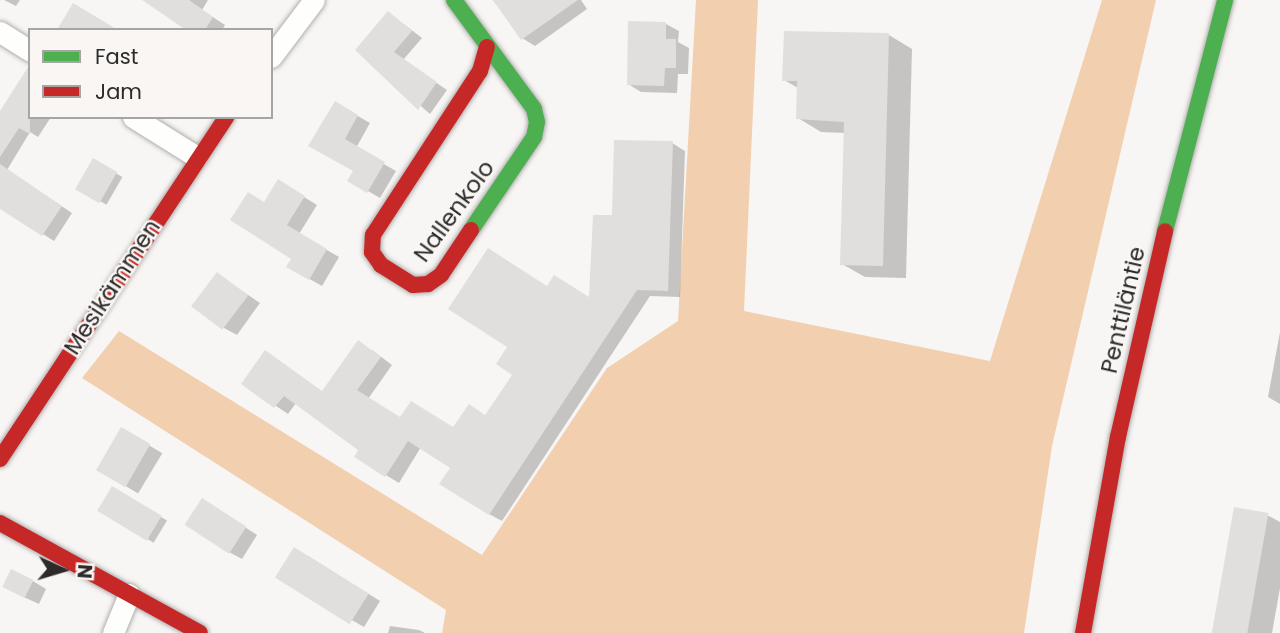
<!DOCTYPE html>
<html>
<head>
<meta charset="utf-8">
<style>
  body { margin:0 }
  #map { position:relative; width:1280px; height:633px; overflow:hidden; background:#f8f6f4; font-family:Poppins,sans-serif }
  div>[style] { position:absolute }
  .forest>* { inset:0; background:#f2d0af }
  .shadow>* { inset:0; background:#0003; transform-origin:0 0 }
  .building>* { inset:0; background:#e0dfde; transform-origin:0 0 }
  .roads { filter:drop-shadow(0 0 2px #b0afae) drop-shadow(0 0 2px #b0afae) }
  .street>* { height:21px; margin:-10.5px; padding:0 10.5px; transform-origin:10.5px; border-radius:10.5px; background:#fefefd }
  .fast>* { height:16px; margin:-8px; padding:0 8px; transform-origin:8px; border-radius:8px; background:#4caf50 }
  .jam>* { height:16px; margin:-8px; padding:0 8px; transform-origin:8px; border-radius:8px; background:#c62828 }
  span { translate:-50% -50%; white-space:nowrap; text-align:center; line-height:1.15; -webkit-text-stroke:5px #f9f6f3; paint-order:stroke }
  .street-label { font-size:23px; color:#2c2b2a }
  .legend { position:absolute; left:28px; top:28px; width:245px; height:91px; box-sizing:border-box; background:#f9f6f3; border:2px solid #a7a5a3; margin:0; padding:9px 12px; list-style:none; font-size:21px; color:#2c2b2a }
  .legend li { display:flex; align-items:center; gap:14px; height:35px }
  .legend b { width:35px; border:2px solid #a7a5a3 }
  .north { position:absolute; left:28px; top:535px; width:70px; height:70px; -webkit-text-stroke:5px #f9f6f3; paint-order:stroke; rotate:94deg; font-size:19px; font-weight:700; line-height:28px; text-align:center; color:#2c2b2a }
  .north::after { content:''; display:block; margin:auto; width:24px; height:32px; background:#2c2b2a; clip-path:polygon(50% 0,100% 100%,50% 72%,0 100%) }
</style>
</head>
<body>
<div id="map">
  <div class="forest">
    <div style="clip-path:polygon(696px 0,758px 0,744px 311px,990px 361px,1102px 0,1156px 0,1052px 446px,1024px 633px,442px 633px,446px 610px,82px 378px,119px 331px,482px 555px,607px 368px,678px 321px)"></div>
  </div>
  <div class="shadow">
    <div style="clip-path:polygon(4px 0,20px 0,16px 6px)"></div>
    <div style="clip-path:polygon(146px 0,208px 0,202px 10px,225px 25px,222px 30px,189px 30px)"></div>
    <div style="clip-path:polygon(493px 0,581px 0,587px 9px,535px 46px,522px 38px)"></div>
    <div style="clip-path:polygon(389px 13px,422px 38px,403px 60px,447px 90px,430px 114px,357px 50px)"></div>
    <div style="clip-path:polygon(666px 24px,679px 31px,678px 42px,689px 48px,688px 74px,678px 74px,677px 93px,641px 92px,628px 84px)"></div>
    <div style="clip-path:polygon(889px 35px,912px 49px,906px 278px,865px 277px,842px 264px,845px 133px,821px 132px,798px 118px,798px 88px,784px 80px)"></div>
    <div style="clip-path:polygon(335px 103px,370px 123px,356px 148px,396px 171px,380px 198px,349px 180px,355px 171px,311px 145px)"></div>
    <div style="clip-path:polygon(0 114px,51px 117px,38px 137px,30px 132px,7px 170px,72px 213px,54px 241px,10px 213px,0 186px)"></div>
    <div style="clip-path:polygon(672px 143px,685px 151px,680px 297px,650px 296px,502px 521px,489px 514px,452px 467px,421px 447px,399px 483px,356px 457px,361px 449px,296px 403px,288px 414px,243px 384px,323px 392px,372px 350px,392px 365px,368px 399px,401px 419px,454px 429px,486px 417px,515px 374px,547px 288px,591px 300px,614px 217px)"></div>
    <div style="left:93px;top:160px;width:34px;height:32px;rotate:30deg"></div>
    <div style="clip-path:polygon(291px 189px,317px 205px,299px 234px,339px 257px,322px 286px,288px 267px,293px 259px,264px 204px)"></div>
    <div style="clip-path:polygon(217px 274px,260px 303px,237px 335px,224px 328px)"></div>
    <div style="clip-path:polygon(1280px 332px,1280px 404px,1268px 397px)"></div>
    <div style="left:122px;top:429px;width:47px;height:47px;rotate:31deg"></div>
    <div style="left:113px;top:488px;width:63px;height:26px;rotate:31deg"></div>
    <div style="clip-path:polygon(215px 508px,257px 535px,242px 559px,229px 552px)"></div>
    <div style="clip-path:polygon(1267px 515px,1280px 522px,1280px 588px,1272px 633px,1213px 633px)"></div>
    <div style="clip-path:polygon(308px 556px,380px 601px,364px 627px,278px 578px)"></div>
    <div style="clip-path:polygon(33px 581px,46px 589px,39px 604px,17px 594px)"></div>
    <div style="clip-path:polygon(390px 626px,419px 630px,425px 633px,388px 633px)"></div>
  </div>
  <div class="building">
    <div style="clip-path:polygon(142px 0,189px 0,213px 17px,205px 30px,186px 30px)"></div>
    <div style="clip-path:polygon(493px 0,578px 0,521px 40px)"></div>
    <div style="clip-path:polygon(73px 3px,118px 30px,57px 30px)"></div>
    <div style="clip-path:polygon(388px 11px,412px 31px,394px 52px,437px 82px,418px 110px,355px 50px)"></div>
    <div style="clip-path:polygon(628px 21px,666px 22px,666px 39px,676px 39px,676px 68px,665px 68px,664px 86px,627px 85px)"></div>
    <div style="clip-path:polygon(784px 31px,889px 33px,883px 266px,840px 265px,844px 122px,796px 119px,797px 81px,782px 81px)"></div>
    <div style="clip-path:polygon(30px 64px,30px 134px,19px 128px,0 157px,0 111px)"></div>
    <div style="clip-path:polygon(335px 101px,358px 115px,345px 139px,385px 162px,367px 193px,347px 181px,353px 171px,308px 146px)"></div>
    <div style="clip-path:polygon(614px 140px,673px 141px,668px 291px,637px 290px,489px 515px,439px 484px,450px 468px,408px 441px,385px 477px,354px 457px,358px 450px,284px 396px,274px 408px,241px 384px,265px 350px,322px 391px,358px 340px,381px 357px,357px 390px,400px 417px,411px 401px,453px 427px,469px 404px,485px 415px,512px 375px,496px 364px,507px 347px,448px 309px,488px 248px,547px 286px,554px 275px,589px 297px,593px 215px,612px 215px)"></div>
    <div style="left:93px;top:158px;width:28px;height:36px;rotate:30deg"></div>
    <div style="clip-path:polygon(0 164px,62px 206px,42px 236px,0 209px)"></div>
    <div style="clip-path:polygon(278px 179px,305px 196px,287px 225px,327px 249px,309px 280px,286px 267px,291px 259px,230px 220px,248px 192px,264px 202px)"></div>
    <div style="left:217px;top:272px;width:39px;height:43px;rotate:37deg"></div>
    <div style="left:121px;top:427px;width:34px;height:50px;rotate:30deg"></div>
    <div style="left:112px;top:486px;width:58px;height:29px;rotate:31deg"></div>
    <div style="left:202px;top:498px;width:53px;height:32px;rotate:33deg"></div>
    <div style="left:1234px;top:507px;width:35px;height:128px;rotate:10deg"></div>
    <div style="left:294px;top:547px;width:88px;height:36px;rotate:32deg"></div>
    <div style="left:11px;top:569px;width:25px;height:20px;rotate:26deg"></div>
  </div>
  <div class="roads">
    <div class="street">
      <div style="left:0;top:32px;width:36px;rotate:32deg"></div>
      <div style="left:271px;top:57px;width:71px;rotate:-53deg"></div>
      <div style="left:133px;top:117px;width:75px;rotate:32deg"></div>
      <div style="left:113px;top:633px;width:42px;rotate:-67.7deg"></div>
    </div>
    <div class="fast">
      <div style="left:454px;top:0;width:135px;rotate:53.7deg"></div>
      <div style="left:534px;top:109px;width:13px;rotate:77deg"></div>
      <div style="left:537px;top:122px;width:15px;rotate:101deg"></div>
      <div style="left:534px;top:137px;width:112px;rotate:124.1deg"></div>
      <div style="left:1165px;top:231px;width:239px;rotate:-75.4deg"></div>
    </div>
    <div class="jam">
      <div style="left:471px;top:230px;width:54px;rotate:123.7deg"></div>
      <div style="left:441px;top:275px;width:16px;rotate:145deg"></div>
      <div style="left:428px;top:284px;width:15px;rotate:176deg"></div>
      <div style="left:413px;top:285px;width:38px;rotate:-148deg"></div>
      <div style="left:381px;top:265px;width:16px;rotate:-125deg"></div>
      <div style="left:372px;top:252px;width:17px;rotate:-87deg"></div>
      <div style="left:373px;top:235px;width:196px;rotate:-56.9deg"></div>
      <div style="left:480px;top:71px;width:25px;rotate:-74deg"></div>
      <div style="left:0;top:459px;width:410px;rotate:-56.5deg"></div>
      <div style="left:0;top:523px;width:228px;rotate:28.8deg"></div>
      <div style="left:1083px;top:633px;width:199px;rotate:-79.9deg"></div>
      <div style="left:1118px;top:437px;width:211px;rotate:-77.1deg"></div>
    </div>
  </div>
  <div class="street-label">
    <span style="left:454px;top:211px;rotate:-54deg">Nallenkolo</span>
    <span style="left:112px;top:287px;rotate:-57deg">Mesikämmen</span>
    <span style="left:1123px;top:310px;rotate:-77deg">Penttiläntie</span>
  </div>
  <ul class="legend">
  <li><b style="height:9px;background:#4caf50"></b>Fast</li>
  <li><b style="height:9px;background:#c62828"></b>Jam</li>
  </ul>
  <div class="north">N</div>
</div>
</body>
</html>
